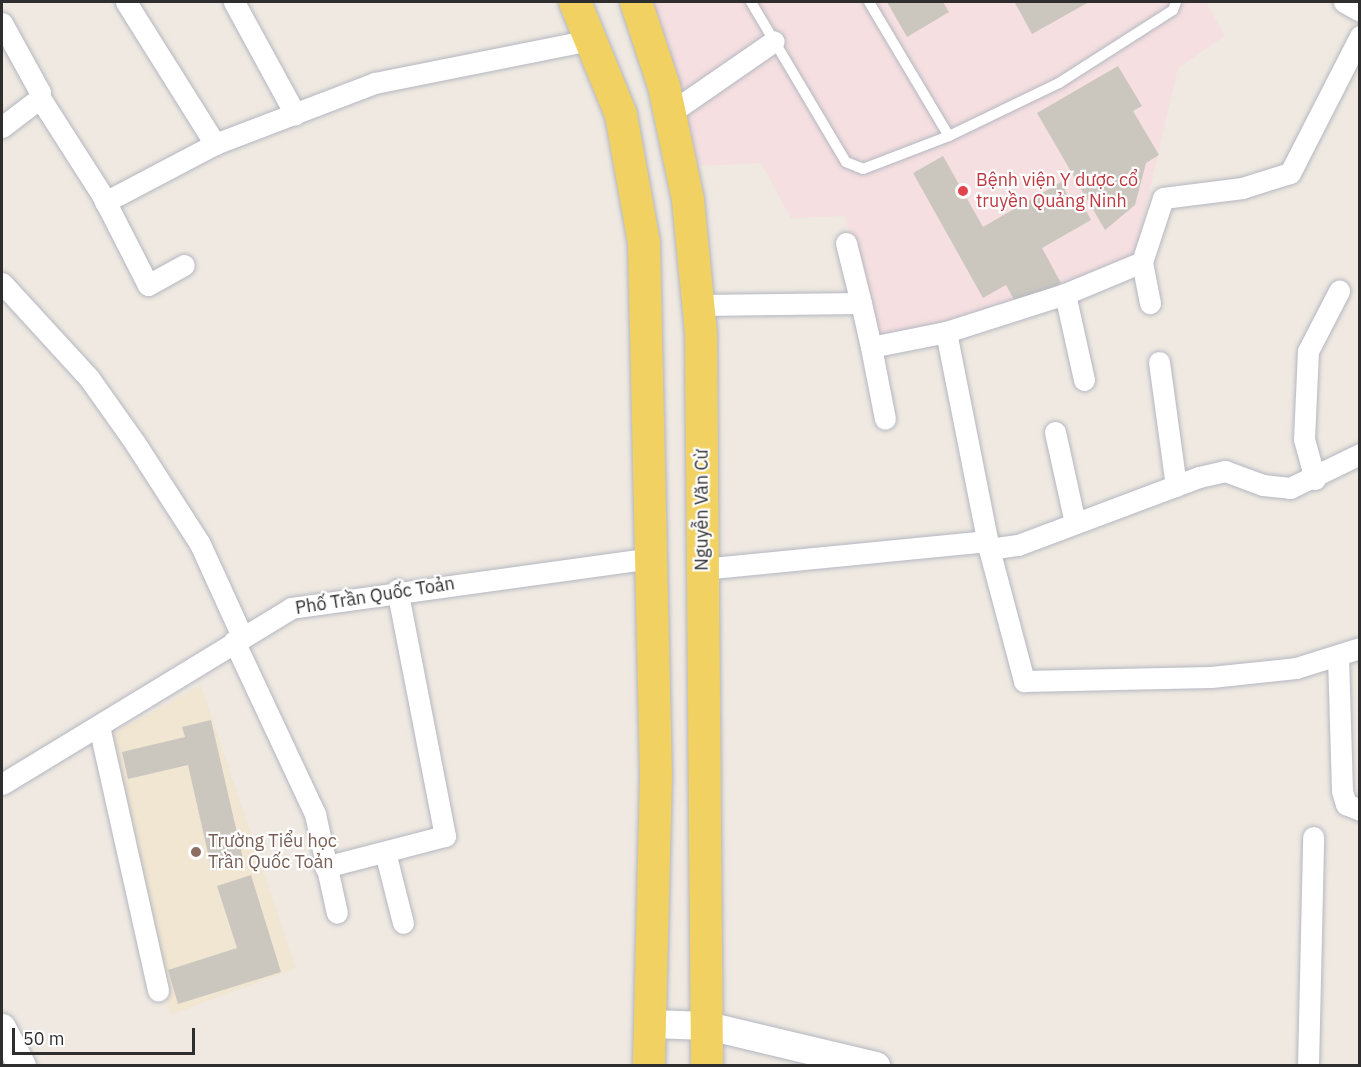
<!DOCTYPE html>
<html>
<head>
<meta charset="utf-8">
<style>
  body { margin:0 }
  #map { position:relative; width:1361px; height:1067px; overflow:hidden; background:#efe9e1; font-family:"IBM Plex Sans",sans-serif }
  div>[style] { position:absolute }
  .education>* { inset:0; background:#f0e6d1 }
  .medical>* { inset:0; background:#f5dfe0 }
  .building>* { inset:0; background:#cbc7bf }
  .roads { filter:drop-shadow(0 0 2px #b4b7c1) drop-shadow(0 0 2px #b4b7c1) }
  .lane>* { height:10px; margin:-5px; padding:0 5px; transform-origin:5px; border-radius:5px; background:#fff }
  .street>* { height:21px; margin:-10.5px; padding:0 10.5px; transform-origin:10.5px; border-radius:10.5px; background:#fff }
  .secondary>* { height:28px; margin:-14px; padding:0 14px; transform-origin:14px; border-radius:14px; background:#fff }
  .primary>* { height:32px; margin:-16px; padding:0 16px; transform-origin:16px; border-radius:16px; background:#f2d163 }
  .dots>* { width:16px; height:16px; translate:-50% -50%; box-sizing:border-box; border:3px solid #fff; border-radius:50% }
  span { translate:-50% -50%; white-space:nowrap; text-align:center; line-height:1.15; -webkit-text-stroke:4.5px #fff; paint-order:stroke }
  .health-label { font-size:18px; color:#be3a42 }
  .left { translate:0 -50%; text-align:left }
  .street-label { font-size:18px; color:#2e2e2e }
  .education-label { font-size:18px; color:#785e54 }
  .frame { position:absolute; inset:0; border:3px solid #2e2e2e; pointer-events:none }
  .scale { position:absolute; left:12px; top:1028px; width:183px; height:27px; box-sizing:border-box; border:3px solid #2e2e2e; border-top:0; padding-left:8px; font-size:18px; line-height:21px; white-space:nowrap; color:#2e2e2e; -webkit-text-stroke:4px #fff; paint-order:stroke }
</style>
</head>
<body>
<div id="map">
  <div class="education">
    <div style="clip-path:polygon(201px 685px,296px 968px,170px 1015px,109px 736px)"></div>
  </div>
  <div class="medical">
    <div style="clip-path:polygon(650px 2px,1206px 2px,1225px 36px,1178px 68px,1134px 258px,995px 311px,875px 341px,845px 216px,791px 218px,761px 163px,700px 166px)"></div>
  </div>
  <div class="building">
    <div style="clip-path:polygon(887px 2px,943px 2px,949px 12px,907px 37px)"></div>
    <div style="clip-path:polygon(1089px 2px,1032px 34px,1015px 3px,1018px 2px)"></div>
    <div style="clip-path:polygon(1118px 66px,1142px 106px,1133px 111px,1159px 155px,1146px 163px,1135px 205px,1105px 230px,1037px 113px)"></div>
    <div style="clip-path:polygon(943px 156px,983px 227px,1061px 182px,1071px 202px,1079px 198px,1091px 220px,1042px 248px,1061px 283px,1018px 307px,1006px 285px,983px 298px,913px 173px)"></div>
    <div style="clip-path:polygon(211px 720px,244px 863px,212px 871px,188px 765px,128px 779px,122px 752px,185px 737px,182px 727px)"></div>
    <div style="clip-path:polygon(251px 875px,281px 972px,178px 1004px,168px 970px,237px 948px,217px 886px)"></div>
  </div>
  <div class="roads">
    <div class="lane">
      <div style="left:751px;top:2px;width:186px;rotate:59.3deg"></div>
      <div style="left:846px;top:162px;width:18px;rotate:22deg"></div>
      <div style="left:863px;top:169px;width:92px;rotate:-21deg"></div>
      <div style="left:949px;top:136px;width:122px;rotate:-25.7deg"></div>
      <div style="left:1059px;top:83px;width:135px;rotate:-32.6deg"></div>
      <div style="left:1173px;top:10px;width:9px;rotate:-69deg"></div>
      <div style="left:869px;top:2px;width:156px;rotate:59.2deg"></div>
    </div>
    <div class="street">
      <div style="left:126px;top:2px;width:168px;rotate:57.9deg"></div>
      <div style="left:234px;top:2px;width:128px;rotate:61.4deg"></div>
      <div style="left:1344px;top:2px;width:18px;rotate:29deg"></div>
      <div style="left:2px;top:23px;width:79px;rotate:61.2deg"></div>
      <div style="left:40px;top:92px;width:6px;rotate:90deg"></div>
      <div style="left:40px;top:98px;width:48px;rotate:142.7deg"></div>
      <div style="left:40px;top:98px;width:115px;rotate:57.4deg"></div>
      <div style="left:102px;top:195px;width:101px;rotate:62.9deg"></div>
      <div style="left:148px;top:285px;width:41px;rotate:-29.1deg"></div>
      <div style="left:670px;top:113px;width:126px;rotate:-34.7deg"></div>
      <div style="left:105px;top:202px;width:124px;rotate:-27.8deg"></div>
      <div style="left:215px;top:144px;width:171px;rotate:-20.9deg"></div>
      <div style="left:375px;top:83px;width:219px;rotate:-11.3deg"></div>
      <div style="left:846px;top:243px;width:62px;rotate:76deg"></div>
      <div style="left:1142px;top:262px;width:42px;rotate:79deg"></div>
      <div style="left:2px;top:283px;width:129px;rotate:47.5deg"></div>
      <div style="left:89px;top:378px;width:80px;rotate:54.7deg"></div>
      <div style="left:135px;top:443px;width:120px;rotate:57.2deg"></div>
      <div style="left:200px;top:544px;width:101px;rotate:65.5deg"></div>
      <div style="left:1065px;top:294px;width:88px;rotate:77.5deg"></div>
      <div style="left:698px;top:305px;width:163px;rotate:-0.7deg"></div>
      <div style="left:861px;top:303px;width:45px;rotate:77.2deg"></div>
      <div style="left:871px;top:347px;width:76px;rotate:-11.3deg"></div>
      <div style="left:946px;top:332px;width:125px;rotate:-17.7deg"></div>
      <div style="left:1065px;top:294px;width:83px;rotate:-22.6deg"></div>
      <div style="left:1142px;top:262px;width:67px;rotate:-71.8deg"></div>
      <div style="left:1163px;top:198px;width:80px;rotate:-7.2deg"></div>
      <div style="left:1242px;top:188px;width:50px;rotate:-17.4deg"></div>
      <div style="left:1290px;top:173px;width:154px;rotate:-62.9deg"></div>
      <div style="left:946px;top:332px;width:221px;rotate:78.8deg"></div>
      <div style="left:989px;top:549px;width:137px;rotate:75.1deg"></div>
      <div style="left:1024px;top:681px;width:187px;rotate:-1.2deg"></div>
      <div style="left:1211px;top:677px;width:85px;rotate:-6deg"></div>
      <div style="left:1296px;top:668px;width:67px;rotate:-17.4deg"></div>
      <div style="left:871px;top:347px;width:73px;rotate:79deg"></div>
      <div style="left:1159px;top:362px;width:125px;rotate:82.2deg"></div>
      <div style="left:1055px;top:432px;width:93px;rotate:77.6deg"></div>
      <div style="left:1315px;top:479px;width:41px;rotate:-105.4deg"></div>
      <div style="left:1304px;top:439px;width:88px;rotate:-87.4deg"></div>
      <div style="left:1308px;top:351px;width:68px;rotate:-62.7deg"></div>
      <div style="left:989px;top:549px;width:29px;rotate:-8deg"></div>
      <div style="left:1018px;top:545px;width:193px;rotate:-20.6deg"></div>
      <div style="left:1199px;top:477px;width:27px;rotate:-13deg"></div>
      <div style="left:1225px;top:471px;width:40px;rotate:20.2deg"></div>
      <div style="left:1263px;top:485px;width:27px;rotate:6deg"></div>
      <div style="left:1290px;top:488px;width:78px;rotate:-25.9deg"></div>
      <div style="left:702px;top:569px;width:287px;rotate:-5.6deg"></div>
      <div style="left:234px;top:641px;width:191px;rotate:64.9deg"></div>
      <div style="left:315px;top:814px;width:101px;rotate:77.5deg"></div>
      <div style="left:1338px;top:656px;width:135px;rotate:88.3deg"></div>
      <div style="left:1342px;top:791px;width:14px;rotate:73deg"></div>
      <div style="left:1346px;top:804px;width:15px;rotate:23deg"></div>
      <div style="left:99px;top:726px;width:271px;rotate:77.4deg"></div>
      <div style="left:2px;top:784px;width:338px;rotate:-31.3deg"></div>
      <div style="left:291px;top:608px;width:364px;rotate:-7.9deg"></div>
      <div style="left:385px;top:852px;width:73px;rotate:75.8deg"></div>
      <div style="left:325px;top:867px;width:124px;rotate:-14.5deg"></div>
      <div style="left:445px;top:836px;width:251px;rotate:-101deg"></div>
      <div style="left:1308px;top:1066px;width:229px;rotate:-88.7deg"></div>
    </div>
    <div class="secondary">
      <div style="left:650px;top:1024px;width:58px;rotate:2deg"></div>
      <div style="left:708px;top:1026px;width:173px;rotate:13.4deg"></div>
      <div style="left:2px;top:1028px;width:43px;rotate:62.2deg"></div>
    </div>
    <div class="primary">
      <div style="left:575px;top:2px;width:122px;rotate:67.8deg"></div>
      <div style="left:621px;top:115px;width:130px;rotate:79.8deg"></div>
      <div style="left:644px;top:243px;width:532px;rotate:88.71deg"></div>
      <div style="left:656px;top:775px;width:291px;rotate:91.4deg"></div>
      <div style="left:636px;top:2px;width:89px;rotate:71.6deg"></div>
      <div style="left:664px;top:86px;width:116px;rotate:78.1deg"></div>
      <div style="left:688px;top:200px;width:134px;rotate:84.4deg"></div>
      <div style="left:701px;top:333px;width:733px;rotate:89.53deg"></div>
    </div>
  </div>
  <div class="dots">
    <div style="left:963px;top:191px;background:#e0444e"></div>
    <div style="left:196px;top:852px;background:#8d6e63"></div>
  </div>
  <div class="health-label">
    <span class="left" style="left:976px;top:191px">Bệnh viện Y dược cổ<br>truyền Quảng Ninh</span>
  </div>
  <div class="street-label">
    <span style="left:702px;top:510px;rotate:-90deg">Nguyễn Văn Cừ</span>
    <span style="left:375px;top:596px;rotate:-9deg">Phố Trần Quốc Toản</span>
  </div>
  <div class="education-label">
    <span class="left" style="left:208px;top:852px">Trường Tiểu học<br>Trần Quốc Toản</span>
  </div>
  <div class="frame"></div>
  <div class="scale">50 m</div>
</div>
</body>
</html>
